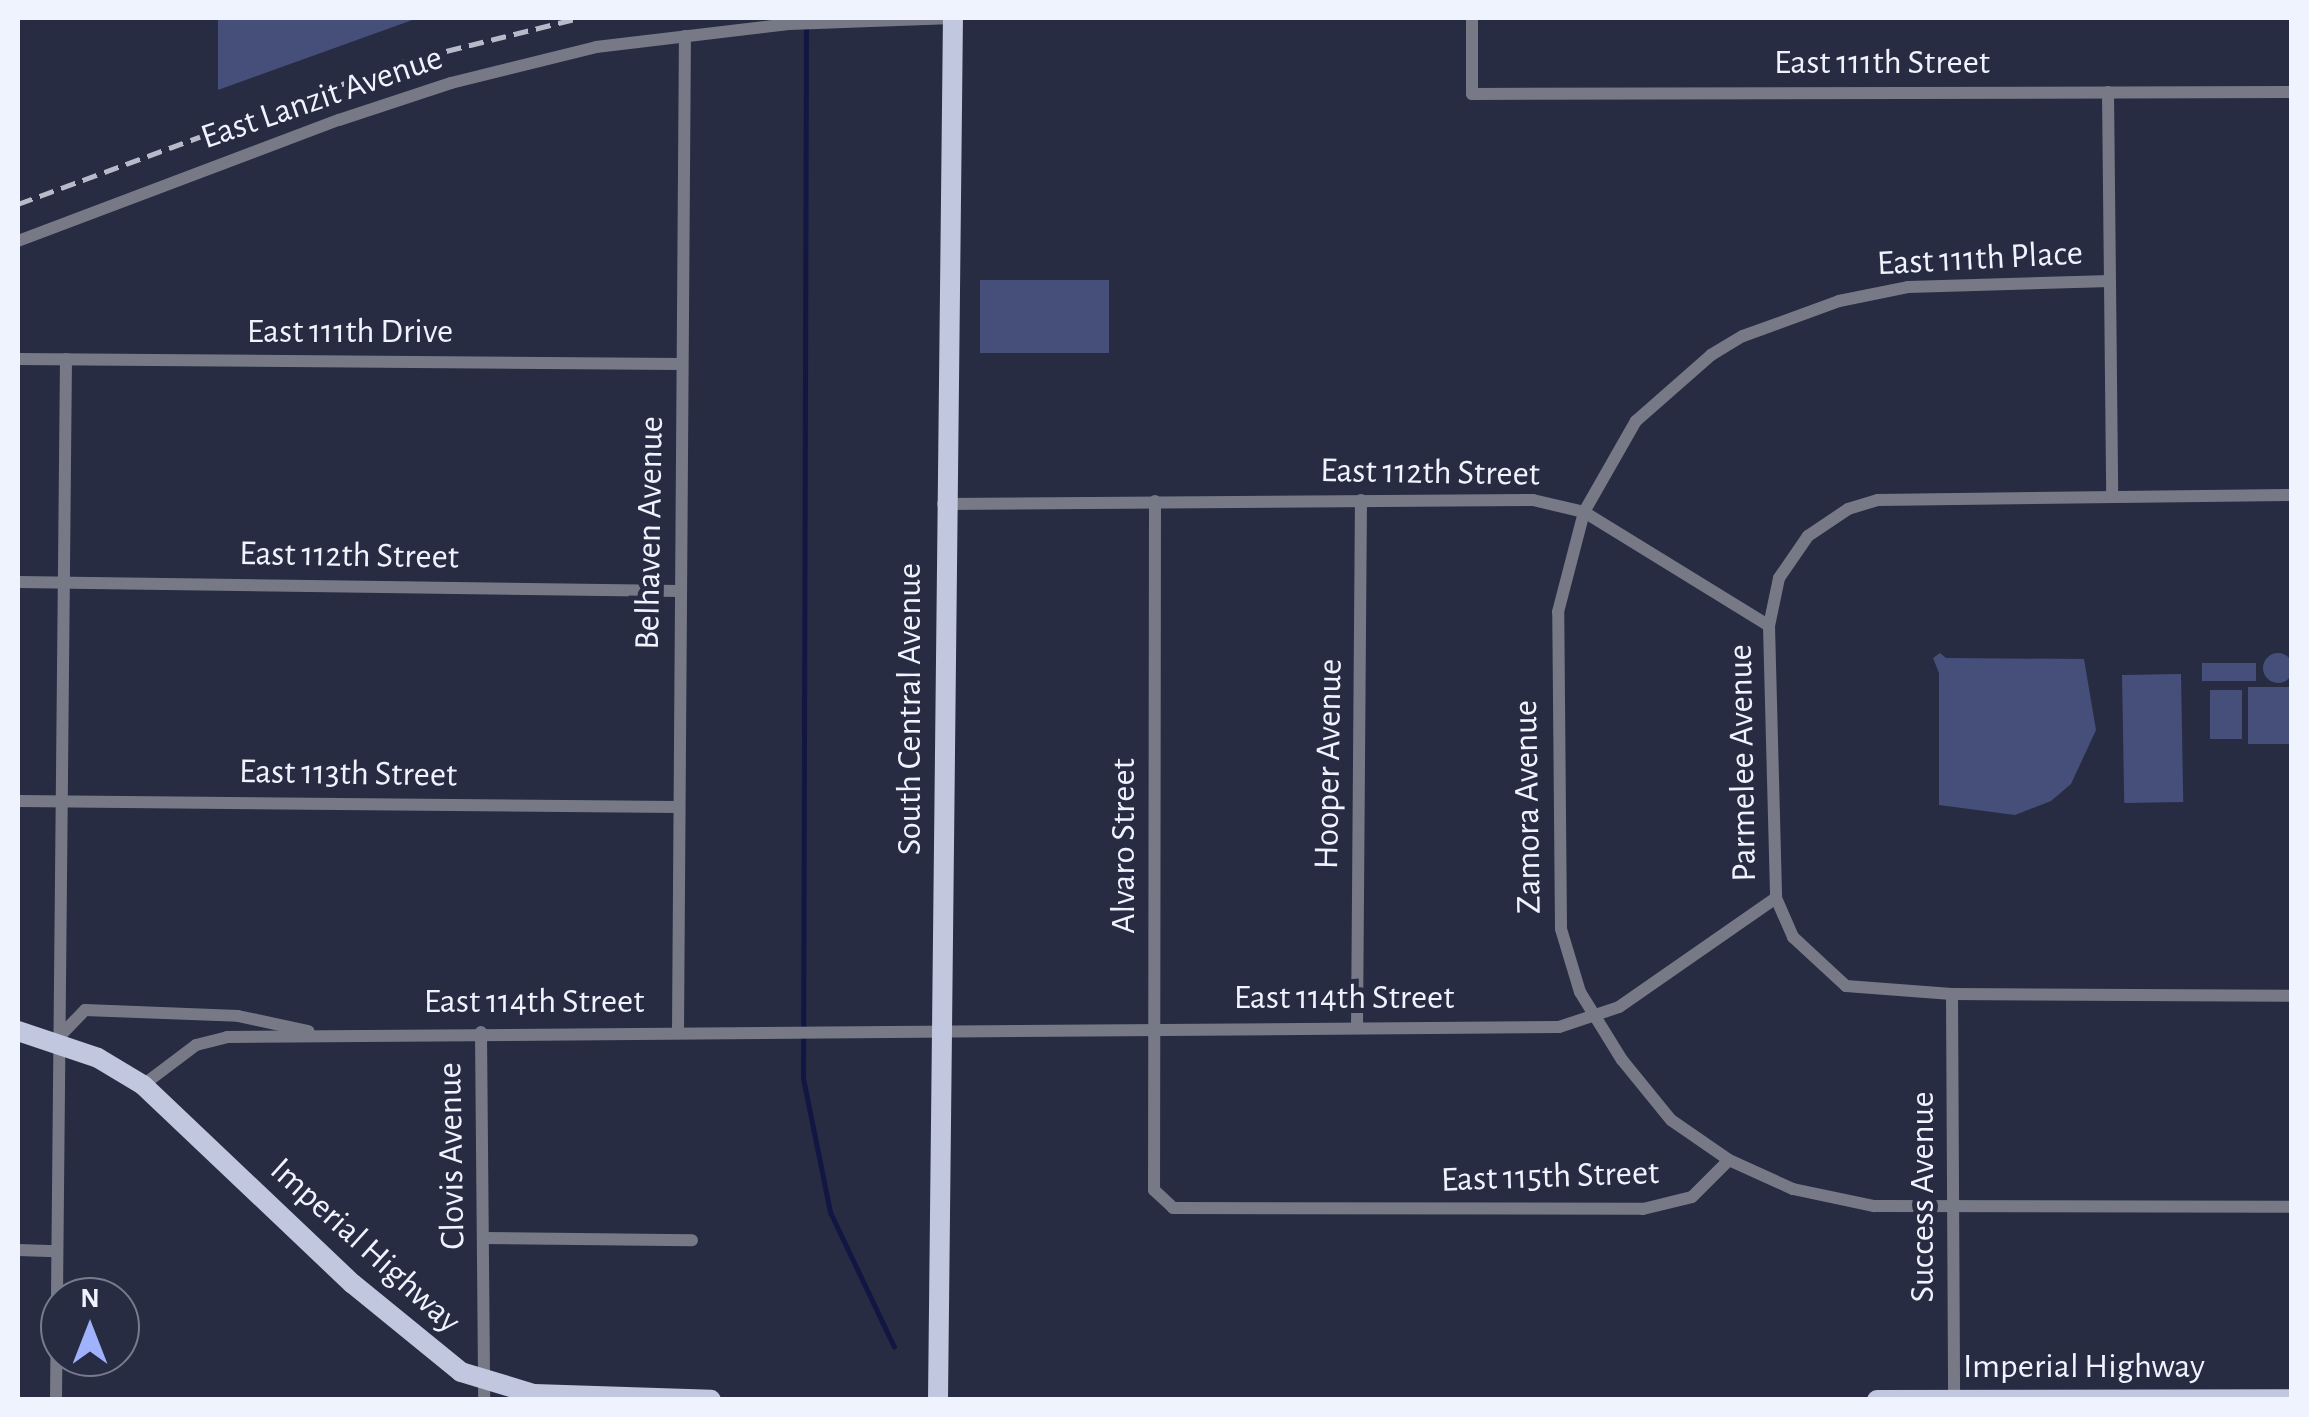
<!DOCTYPE html>
<html>
<head>
<meta charset="utf-8">
<style>
  body { margin:0 }
  #map { position:relative; width:2309px; height:1417px; overflow:hidden; background:#272c42; font-family:"Alegreya Sans",sans-serif }
  div>[style] { position:absolute }
  .green>* { inset:0; background:#454f79; transform-origin:0 0 }
  .round { border-radius:50% }
  .stream>* { height:5px; margin:-2.5px; padding:0 2.5px; transform-origin:2.5px; border-radius:2.5px; background:#121642 }
  .street>* { height:12px; margin:-6px; padding:0 6px; transform-origin:6px; border-radius:6px; background:#777a86 }
  .primary>* { height:20px; margin:-10px; padding:0 10px; transform-origin:10px; border-radius:10px; background:#c1c7df }
  .rail>* { height:5px; margin-top:-2.5px; transform-origin:0; background:repeating-linear-gradient(90deg,#b7bbc9 0 15px,transparent 0 23px) }
  span { translate:-50% -50%; white-space:nowrap; text-align:center; line-height:1.15; -webkit-text-stroke:10px #272c42; paint-order:stroke }
  .street-label { font-size:35px; color:#eff3fe }
  .frame { position:absolute; inset:0; border:20px solid #eff3fe; pointer-events:none }
  .north { position:absolute; left:40px; top:1277px; width:100px; height:100px; box-sizing:border-box; background:#272c42; border:2px solid #777c8d; border-radius:50%; rotate:0deg; font-size:28px; font-weight:700; line-height:40px; text-align:center; color:#eff3fe }
  .north::after { content:''; display:block; margin:auto; width:35px; height:45px; background:#a1b2fd; clip-path:polygon(50% 0,100% 100%,50% 72%,0 100%) }
</style>
</head>
<body>
<div id="map">
  <div class="green">
    <div style="clip-path:polygon(218px 18px,418px 18px,218px 90px)"></div>
    <div style="left:1109px;top:280px;width:73px;height:129px;rotate:90deg"></div>
    <div class="round" style="left:2263px;top:653px;width:30px;height:30px"></div>
    <div style="clip-path:polygon(1940px 653px,1946px 658px,2084px 659px,2096px 730px,2071px 784px,2051px 801px,2015px 815px,1939px 805px,1939px 673px,1933px 658px)"></div>
    <div style="left:2256px;top:663px;width:18px;height:54px;rotate:90deg"></div>
    <div style="left:2181px;top:674px;width:128px;height:59px;rotate:89deg"></div>
    <div style="left:2248px;top:687px;width:43px;height:57px"></div>
    <div style="left:2210px;top:690px;width:32px;height:49px"></div>
  </div>
  <div class="stream">
    <div style="left:806px;top:25px;width:1053px;rotate:90.16deg"></div>
    <div style="left:803px;top:1078px;width:137px;rotate:78.6deg"></div>
    <div style="left:830px;top:1212px;width:149px;rotate:64.6deg"></div>
  </div>
  <div class="street">
    <div style="left:1472px;top:18px;width:76px;rotate:90deg"></div>
    <div style="left:1472px;top:94px;width:820px;rotate:-0.14deg"></div>
    <div style="left:2108px;top:92px;width:405px;rotate:89.4deg"></div>
    <div style="left:18px;top:241px;width:343px;rotate:-20.7deg"></div>
    <div style="left:339px;top:120px;width:118px;rotate:-18.3deg"></div>
    <div style="left:451px;top:83px;width:149px;rotate:-13.9deg"></div>
    <div style="left:596px;top:47px;width:194px;rotate:-6.8deg"></div>
    <div style="left:789px;top:24px;width:164px;rotate:-2.1deg"></div>
    <div style="left:18px;top:359px;width:664px;rotate:0.43deg"></div>
    <div style="left:1155px;top:501px;width:689px;rotate:90.08deg"></div>
    <div style="left:1154px;top:1190px;width:26px;rotate:43deg"></div>
    <div style="left:1173px;top:1208px;width:470px;rotate:0.1deg"></div>
    <div style="left:1643px;top:1209px;width:50px;rotate:-13.8deg"></div>
    <div style="left:1692px;top:1197px;width:52px;rotate:-45deg"></div>
    <div style="left:1729px;top:1160px;width:70px;rotate:24.4deg"></div>
    <div style="left:1793px;top:1189px;width:83px;rotate:11.9deg"></div>
    <div style="left:1874px;top:1206px;width:418px;rotate:0.1deg"></div>
    <div style="left:943px;top:504px;width:590px;rotate:-0.39deg"></div>
    <div style="left:1533px;top:500px;width:52px;rotate:13.2deg"></div>
    <div style="left:1584px;top:512px;width:217px;rotate:31.6deg"></div>
    <div style="left:1769px;top:626px;width:49px;rotate:-78.2deg"></div>
    <div style="left:1779px;top:578px;width:51px;rotate:-55.4deg"></div>
    <div style="left:1808px;top:536px;width:48px;rotate:-34deg"></div>
    <div style="left:1848px;top:509px;width:31px;rotate:-17deg"></div>
    <div style="left:1878px;top:500px;width:414px;rotate:-0.7deg"></div>
    <div style="left:18px;top:582px;width:661px;rotate:0.78deg"></div>
    <div style="left:1769px;top:626px;width:272px;rotate:88.5deg"></div>
    <div style="left:18px;top:801px;width:660px;rotate:0.52deg"></div>
    <div style="left:1952px;top:994px;width:406px;rotate:89.7deg"></div>
    <div style="left:1357px;top:1028px;width:528px;rotate:-89.57deg"></div>
    <div style="left:678px;top:1031px;width:995px;rotate:-89.6deg"></div>
    <div style="left:481px;top:1032px;width:368px;rotate:89.5deg"></div>
    <div style="left:55px;top:1041px;width:43px;rotate:-45.9deg"></div>
    <div style="left:85px;top:1010px;width:153px;rotate:2.2deg"></div>
    <div style="left:238px;top:1016px;width:72px;rotate:12.1deg"></div>
    <div style="left:143px;top:1085px;width:66px;rotate:-37deg"></div>
    <div style="left:196px;top:1045px;width:32px;rotate:-14deg"></div>
    <div style="left:227px;top:1037px;width:1332px;rotate:-0.43deg"></div>
    <div style="left:1559px;top:1027px;width:63px;rotate:-18.4deg"></div>
    <div style="left:1619px;top:1007px;width:191px;rotate:-34.8deg"></div>
    <div style="left:1776px;top:898px;width:43px;rotate:66.4deg"></div>
    <div style="left:1793px;top:937px;width:72px;rotate:42.8deg"></div>
    <div style="left:1846px;top:986px;width:106px;rotate:4.3deg"></div>
    <div style="left:1952px;top:994px;width:340px;rotate:0.3deg"></div>
    <div style="left:1729px;top:1160px;width:70px;rotate:-145.4deg"></div>
    <div style="left:1671px;top:1120px;width:77px;rotate:-129.2deg"></div>
    <div style="left:1622px;top:1060px;width:80px;rotate:-121.7deg"></div>
    <div style="left:1580px;top:992px;width:66px;rotate:-106.8deg"></div>
    <div style="left:1561px;top:929px;width:317px;rotate:-90.5deg"></div>
    <div style="left:1558px;top:612px;width:103px;rotate:-75.4deg"></div>
    <div style="left:1584px;top:512px;width:105px;rotate:-60.3deg"></div>
    <div style="left:1636px;top:421px;width:100px;rotate:-41.3deg"></div>
    <div style="left:1711px;top:355px;width:37px;rotate:-31deg"></div>
    <div style="left:1743px;top:336px;width:102px;rotate:-20deg"></div>
    <div style="left:1839px;top:301px;width:70px;rotate:-11.5deg"></div>
    <div style="left:1908px;top:287px;width:202px;rotate:-1.7deg"></div>
    <div style="left:484px;top:1238px;width:208px;rotate:0.6deg"></div>
    <div style="left:18px;top:1250px;width:38px;rotate:2deg"></div>
    <div style="left:56px;top:1400px;width:1041px;rotate:-89.45deg"></div>
  </div>
  <div class="primary">
    <div style="left:18px;top:1031px;width:84px;rotate:18.6deg"></div>
    <div style="left:98px;top:1058px;width:52px;rotate:31deg"></div>
    <div style="left:143px;top:1085px;width:289px;rotate:43.5deg"></div>
    <div style="left:353px;top:1284px;width:139px;rotate:39.2deg"></div>
    <div style="left:461px;top:1372px;width:76px;rotate:16.8deg"></div>
    <div style="left:534px;top:1394px;width:177px;rotate:1.9deg"></div>
    <div style="left:938px;top:1400px;width:1382px;rotate:-89.38deg"></div>
    <div style="left:1877px;top:1400px;width:415px;rotate:-0.1deg"></div>
  </div>
  <div class="rail">
    <div style="left:18px;top:204px;width:409px;rotate:-20.3deg"></div>
    <div style="left:402px;top:62px;width:182px;rotate:-14deg"></div>
  </div>
  <div class="street-label">
    <span style="left:1882px;top:63px">East 111th Street</span>
    <span style="left:322px;top:98px;rotate:-19deg">East Lanzit Avenue</span>
    <span style="left:1980px;top:259px;rotate:-3deg">East 111th Place</span>
    <span style="left:350px;top:332px">East 111th Drive</span>
    <span style="left:1430px;top:473px;rotate:1deg">East 112th Street</span>
    <span style="left:650px;top:533px;rotate:-89deg">Belhaven Avenue</span>
    <span style="left:349px;top:556px;rotate:1deg">East 112th Street</span>
    <span style="left:910px;top:709px;rotate:-90deg">South Central Avenue</span>
    <span style="left:1743px;top:763px;rotate:-91deg">Parmelee Avenue</span>
    <span style="left:1329px;top:764px;rotate:-89deg">Hooper Avenue</span>
    <span style="left:348px;top:774px;rotate:1deg">East 113th Street</span>
    <span style="left:1528px;top:807px;rotate:-91deg">Zamora Avenue</span>
    <span style="left:1124px;top:846px;rotate:-90deg">Alvaro Street</span>
    <span style="left:1344px;top:998px">East 114th Street</span>
    <span style="left:534px;top:1002px">East 114th Street</span>
    <span style="left:452px;top:1156px;rotate:-91deg">Clovis Avenue</span>
    <span style="left:1550px;top:1177px;rotate:-2deg">East 115th Street</span>
    <span style="left:1923px;top:1197px;rotate:-90deg">Success Avenue</span>
    <span style="left:365px;top:1246px;rotate:42deg">Imperial Highway</span>
    <span style="left:2084px;top:1367px">Imperial Highway</span>
  </div>
  <div class="frame"></div>
  <div class="north">N</div>
</div>
</body>
</html>
